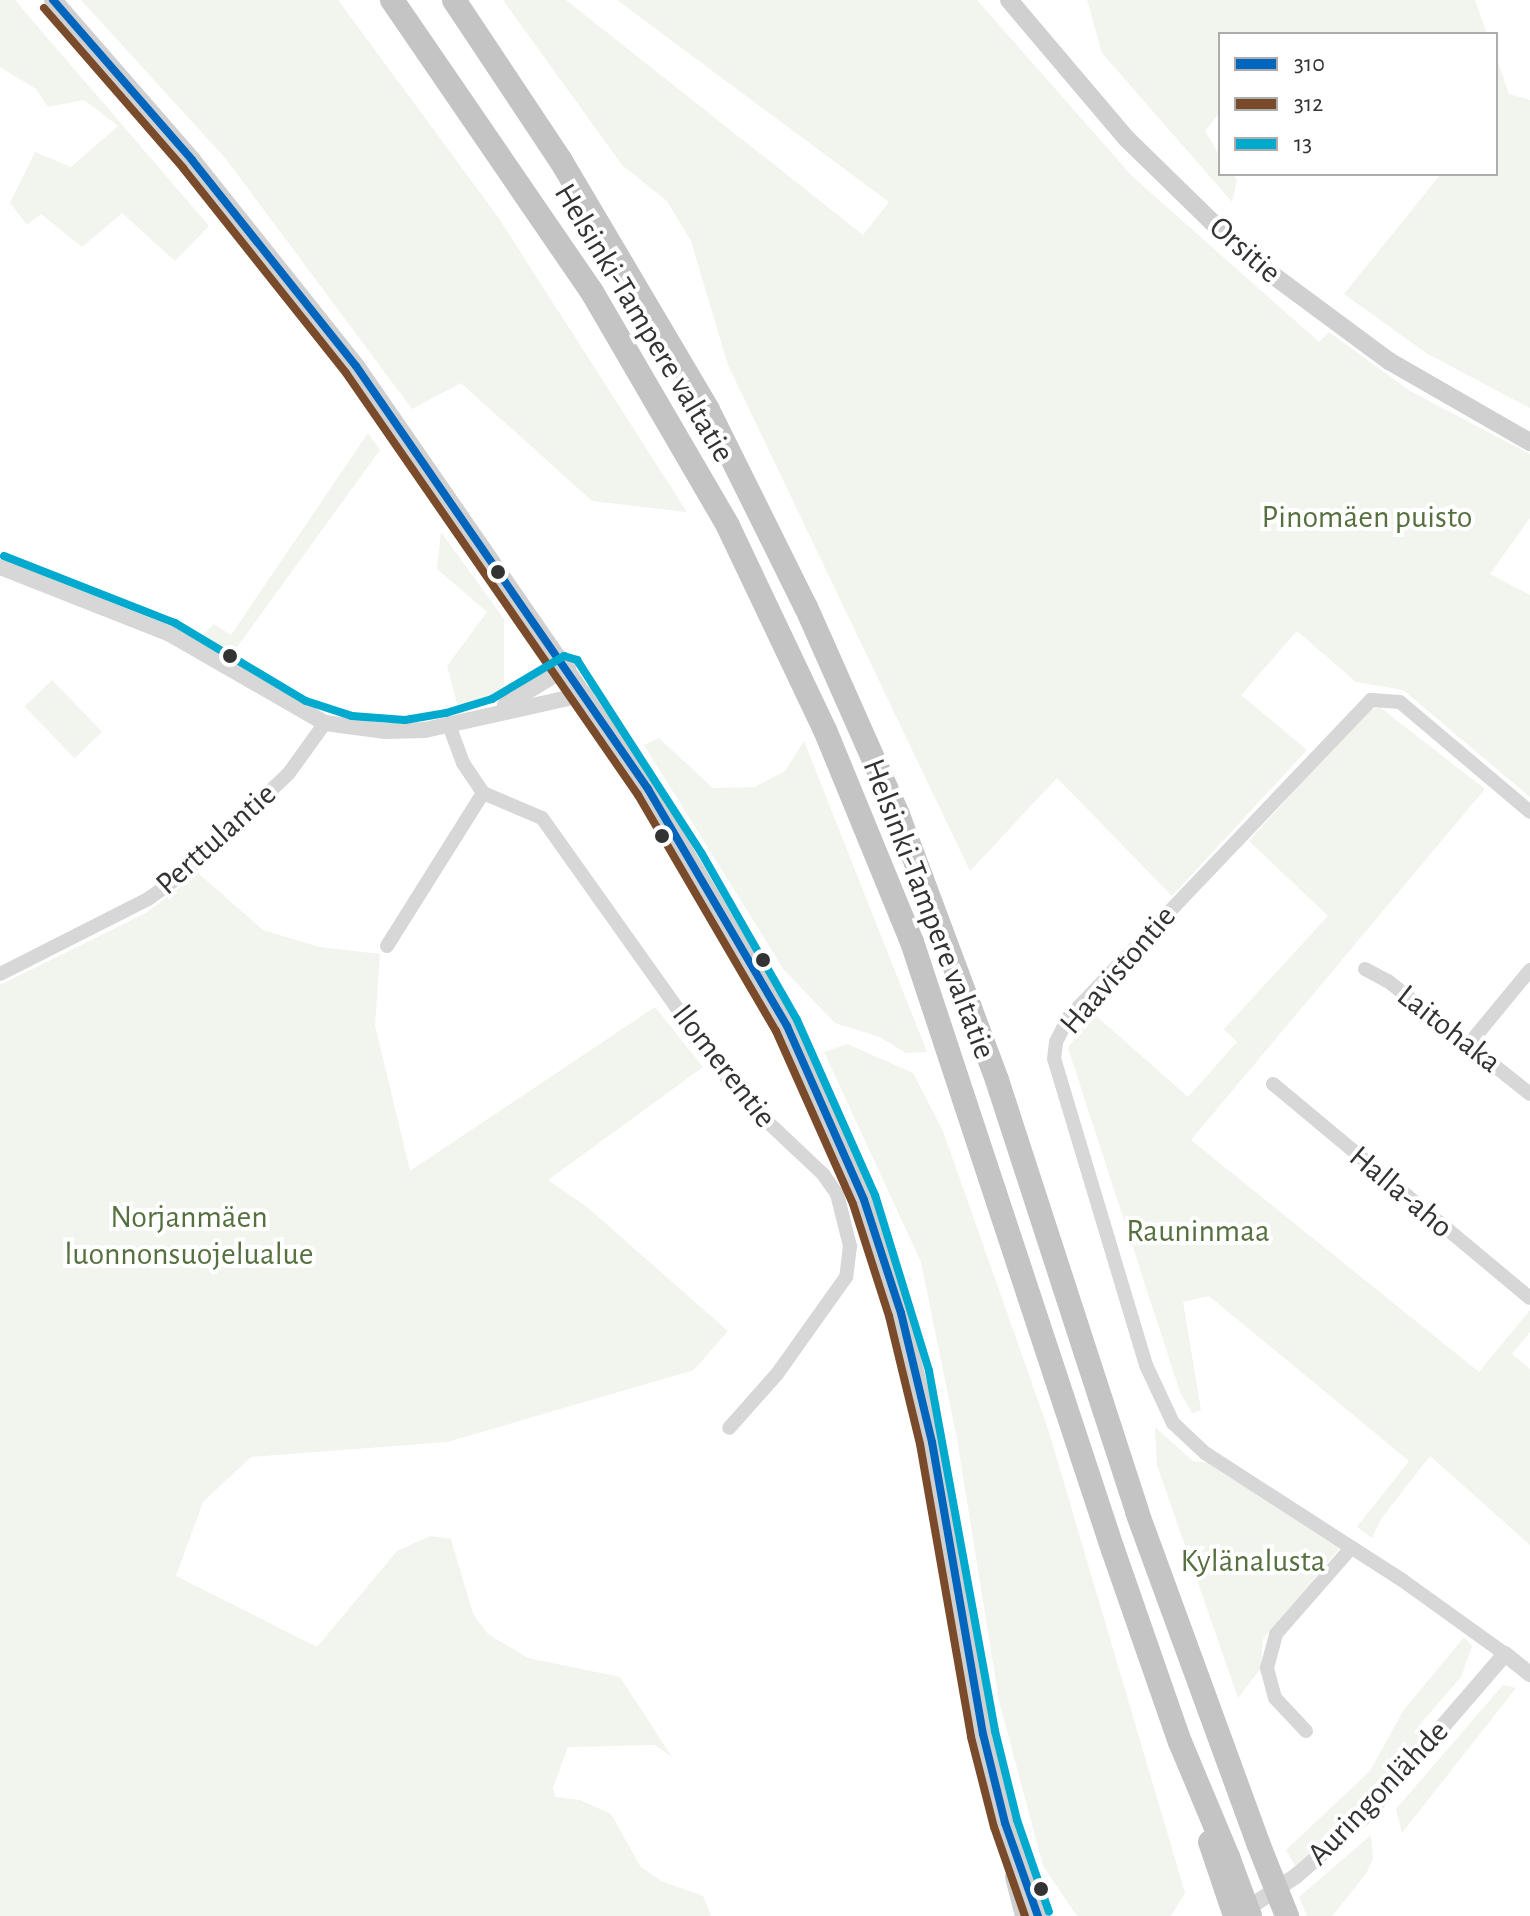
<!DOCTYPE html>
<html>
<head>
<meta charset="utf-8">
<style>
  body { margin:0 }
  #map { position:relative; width:1530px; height:1916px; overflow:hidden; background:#fff; font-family:"Alegreya Sans",sans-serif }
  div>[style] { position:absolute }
  .green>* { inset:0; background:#f1f5ed; transform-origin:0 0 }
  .minor>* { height:14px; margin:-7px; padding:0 7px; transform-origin:7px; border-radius:7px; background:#d7d7d7 }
  .tertiary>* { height:16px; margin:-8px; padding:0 8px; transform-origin:8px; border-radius:8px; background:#d7d7d7 }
  .secondary>* { height:18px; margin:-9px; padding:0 9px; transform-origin:9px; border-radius:9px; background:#d0d0d0 }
  .motorway>* { height:24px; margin:-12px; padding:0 12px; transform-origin:12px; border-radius:12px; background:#c4c4c4 }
  .motorway-bridge>* { height:24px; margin:-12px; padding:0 12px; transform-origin:12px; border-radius:12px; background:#c4c4c4 }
  .bus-1>* { height:8px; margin:-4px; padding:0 4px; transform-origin:4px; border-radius:4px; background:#0065bd }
  .bus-2>* { height:8px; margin:-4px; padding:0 4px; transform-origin:4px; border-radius:4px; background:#7a4b2a }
  .bus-3>* { height:8px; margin:-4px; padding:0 4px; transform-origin:4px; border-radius:4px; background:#00a9ce }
  .dots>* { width:22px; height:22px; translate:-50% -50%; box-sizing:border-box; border:4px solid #fff; border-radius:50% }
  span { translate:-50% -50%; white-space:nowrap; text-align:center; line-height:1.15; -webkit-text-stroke:8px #fff; paint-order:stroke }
  .street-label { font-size:32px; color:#333 }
  .park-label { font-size:32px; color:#56703f }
  .legend { position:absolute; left:1218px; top:32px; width:280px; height:144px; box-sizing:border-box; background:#fff; border:2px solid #adadad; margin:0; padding:10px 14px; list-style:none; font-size:24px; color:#333 }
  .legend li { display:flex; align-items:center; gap:16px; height:40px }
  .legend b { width:40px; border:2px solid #adadad }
</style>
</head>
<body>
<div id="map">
  <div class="green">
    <div style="clip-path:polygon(0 0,15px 0,209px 226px,175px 261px,122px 213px,82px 247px,41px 214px,27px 225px,10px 203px,35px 152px,71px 167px,118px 126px,84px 100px,48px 107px,36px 89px,0 67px)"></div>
    <div style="clip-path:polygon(81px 0,338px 0,498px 217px,687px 512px,592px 501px,461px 383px,412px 409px,226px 159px)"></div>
    <div style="clip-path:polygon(503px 0,566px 0,863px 235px,889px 202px,617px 0,977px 0,1132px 176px,1319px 342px,1329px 332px,1410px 391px,1530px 454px,1530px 518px,1490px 574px,1530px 595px,1530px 797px,1403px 690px,1356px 682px,1297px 631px,1241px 695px,1307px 750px,1172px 896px,1057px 778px,970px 871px,728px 365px,691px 241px,667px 201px,622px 165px)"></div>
    <div style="clip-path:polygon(1087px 0,1475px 0,1487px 34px,1220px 34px,1220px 112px,1205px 131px,1220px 156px,1220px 174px,1233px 174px,1237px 180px,1232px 202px,1102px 53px)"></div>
    <div style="clip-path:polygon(1496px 57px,1509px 94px,1530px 100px,1530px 408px,1426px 353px,1344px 294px,1441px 174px,1496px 174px)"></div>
    <div style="clip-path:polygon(368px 433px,380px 450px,232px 654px,202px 636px,214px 624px,231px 635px)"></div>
    <div style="clip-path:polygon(441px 532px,504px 619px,504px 696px,458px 707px,447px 666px,487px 612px,437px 569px)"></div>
    <div style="left:52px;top:680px;width:72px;height:38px;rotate:46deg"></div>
    <div style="clip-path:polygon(1381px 708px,1485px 789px,1191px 1140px,1479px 1372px,1530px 1310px,1530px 1332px,1512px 1354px,1530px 1369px,1530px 1545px,1430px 1456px,1381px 1519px,1372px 1538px,1357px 1527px,1409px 1461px,1209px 1296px,1183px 1302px,1201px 1410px,1192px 1413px,1180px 1392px,1068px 1048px,1093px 1013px,1188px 1097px,1237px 1042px,1224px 1029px,1328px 916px,1249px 841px,1368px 709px)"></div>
    <div style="clip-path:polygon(659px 738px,713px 788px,755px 787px,785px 771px,804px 741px,927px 1052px,906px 1053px,880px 1037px,835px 1023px,784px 970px,644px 745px)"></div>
    <div style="clip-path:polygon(198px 873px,263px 930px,319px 947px,380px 954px,375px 1025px,410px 1171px,655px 1007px,703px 1067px,548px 1180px,587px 1207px,728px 1331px,694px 1370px,447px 1442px,251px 1457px,203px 1502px,176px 1576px,317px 1647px,397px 1551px,430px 1536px,451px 1539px,473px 1614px,488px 1634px,528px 1658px,620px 1677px,672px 1757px,655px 1745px,568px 1747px,553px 1787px,555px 1797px,580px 1800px,611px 1814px,640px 1866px,661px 1881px,703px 1896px,711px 1916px,0 1916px,0 985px,146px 913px)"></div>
    <div style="clip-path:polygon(847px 1044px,913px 1073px,943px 1131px,1049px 1432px,1185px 1893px,1171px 1916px,1077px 1916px,1043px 1866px,999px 1701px,957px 1439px,921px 1262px,824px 1052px)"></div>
    <div style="clip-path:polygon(1155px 1427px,1193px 1461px,1209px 1463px,1340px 1548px,1263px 1639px,1261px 1668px,1238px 1698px,1157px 1465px)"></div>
    <div style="clip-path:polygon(1464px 1637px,1472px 1646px,1461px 1677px,1422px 1722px,1427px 1734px,1358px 1810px,1295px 1866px,1286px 1850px,1370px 1771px,1403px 1711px)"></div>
    <div style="clip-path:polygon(1503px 1685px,1516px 1688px,1402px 1833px,1396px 1809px)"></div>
    <div style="clip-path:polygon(1371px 1835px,1373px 1859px,1366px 1874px,1332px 1916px,1307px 1916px,1299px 1897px)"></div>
  </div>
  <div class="minor">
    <div style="left:449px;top:725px;width:40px;rotate:69.8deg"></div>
    <div style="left:463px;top:763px;width:36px;rotate:56deg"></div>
    <div style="left:483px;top:793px;width:64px;rotate:23deg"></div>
    <div style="left:542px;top:818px;width:339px;rotate:54.6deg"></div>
    <div style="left:738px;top:1094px;width:117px;rotate:43.3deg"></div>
    <div style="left:823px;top:1174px;width:24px;rotate:55deg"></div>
    <div style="left:837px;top:1194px;width:54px;rotate:76deg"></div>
    <div style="left:850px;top:1246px;width:31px;rotate:97deg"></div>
    <div style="left:846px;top:1277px;width:119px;rotate:125.4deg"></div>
    <div style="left:777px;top:1374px;width:72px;rotate:131.6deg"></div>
    <div style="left:387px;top:946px;width:181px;rotate:-57.9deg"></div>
    <div style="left:1365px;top:969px;width:26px;rotate:28deg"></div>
    <div style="left:1388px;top:981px;width:181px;rotate:38.5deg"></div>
    <div style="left:0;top:974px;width:166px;rotate:-26.9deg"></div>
    <div style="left:148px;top:899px;width:43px;rotate:-35.5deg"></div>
    <div style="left:183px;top:874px;width:146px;rotate:-43.6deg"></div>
    <div style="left:289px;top:773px;width:62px;rotate:-54.2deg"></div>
    <div style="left:1469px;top:1044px;width:96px;rotate:-50.5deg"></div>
    <div style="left:1273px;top:1084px;width:334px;rotate:39.8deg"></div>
    <div style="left:1505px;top:1654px;width:127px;rotate:-144.3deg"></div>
    <div style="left:1402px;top:1580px;width:234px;rotate:-147.2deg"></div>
    <div style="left:1205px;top:1453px;width:44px;rotate:-136.8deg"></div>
    <div style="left:1173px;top:1423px;width:64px;rotate:-115deg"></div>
    <div style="left:1146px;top:1365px;width:320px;rotate:-106.7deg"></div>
    <div style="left:1054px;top:1059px;width:17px;rotate:-83deg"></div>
    <div style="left:1056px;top:1042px;width:28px;rotate:-63deg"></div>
    <div style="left:1069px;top:1017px;width:438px;rotate:-46.4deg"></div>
    <div style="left:1371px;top:700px;width:29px;rotate:4deg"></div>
    <div style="left:1400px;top:702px;width:170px;rotate:40.2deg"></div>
    <div style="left:1306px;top:1731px;width:45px;rotate:-133.2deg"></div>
    <div style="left:1275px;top:1698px;width:31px;rotate:-105deg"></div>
    <div style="left:1267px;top:1668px;width:35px;rotate:-75deg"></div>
    <div style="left:1276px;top:1634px;width:114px;rotate:-48.9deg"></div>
  </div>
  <div class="tertiary">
    <div style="left:0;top:567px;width:183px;rotate:21.5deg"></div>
    <div style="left:170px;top:634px;width:179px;rotate:29.9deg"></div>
    <div style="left:325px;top:723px;width:61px;rotate:7.6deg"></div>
    <div style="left:385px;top:731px;width:40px;rotate:-1.4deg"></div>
    <div style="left:425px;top:730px;width:165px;rotate:-12.6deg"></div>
    <div style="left:505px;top:705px;width:74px;rotate:-31.1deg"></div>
    <div style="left:1241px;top:1913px;width:66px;rotate:-33.9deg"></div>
    <div style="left:1296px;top:1876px;width:94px;rotate:-41.1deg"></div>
    <div style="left:1367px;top:1814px;width:211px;rotate:-49.2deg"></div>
    <div style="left:1505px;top:1654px;width:32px;rotate:39deg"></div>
  </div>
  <div class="secondary">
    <div style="left:53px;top:0;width:212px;rotate:49deg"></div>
    <div style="left:192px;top:160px;width:263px;rotate:51.5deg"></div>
    <div style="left:356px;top:366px;width:514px;rotate:55.38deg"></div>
    <div style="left:648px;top:789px;width:275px;rotate:59.6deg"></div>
    <div style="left:787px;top:1026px;width:190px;rotate:66.1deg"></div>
    <div style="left:864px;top:1200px;width:119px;rotate:71.9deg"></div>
    <div style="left:901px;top:1313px;width:133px;rotate:76.5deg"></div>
    <div style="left:932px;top:1442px;width:296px;rotate:80.1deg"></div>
    <div style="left:983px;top:1734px;width:92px;rotate:76.1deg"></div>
    <div style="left:1005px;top:1823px;width:99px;rotate:70.5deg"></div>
    <div style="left:1009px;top:0;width:182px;rotate:49.7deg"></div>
    <div style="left:1127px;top:139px;width:168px;rotate:44.3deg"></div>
    <div style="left:1247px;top:256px;width:177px;rotate:36.5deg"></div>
    <div style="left:1389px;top:361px;width:163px;rotate:29.9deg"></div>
    <div style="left:1014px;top:1877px;width:40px;rotate:75.6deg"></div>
  </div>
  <div class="motorway">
    <div style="left:392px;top:0;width:354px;rotate:55.6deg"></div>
    <div style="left:592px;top:292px;width:271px;rotate:59.8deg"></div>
    <div style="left:728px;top:526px;width:226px;rotate:64.6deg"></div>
    <div style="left:825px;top:730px;width:229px;rotate:67.7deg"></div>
    <div style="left:912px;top:942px;width:640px;rotate:71.71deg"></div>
    <div style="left:1113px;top:1550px;width:203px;rotate:70.8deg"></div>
    <div style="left:1180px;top:1742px;width:125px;rotate:67.3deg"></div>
    <div style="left:454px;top:0;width:193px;rotate:56.4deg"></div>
    <div style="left:561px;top:161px;width:289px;rotate:59.4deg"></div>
    <div style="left:708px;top:410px;width:220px;rotate:63.6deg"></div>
    <div style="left:806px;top:607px;width:227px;rotate:66.1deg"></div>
    <div style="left:898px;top:815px;width:283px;rotate:69.5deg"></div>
    <div style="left:997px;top:1080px;width:454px;rotate:72deg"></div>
    <div style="left:1137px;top:1512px;width:352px;rotate:69.9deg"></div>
    <div style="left:1210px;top:1842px;width:78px;rotate:71.3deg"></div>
  </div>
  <div class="motorway-bridge">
    <div style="left:1258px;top:1843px;width:79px;rotate:68.3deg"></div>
    <div style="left:1228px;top:1857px;width:63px;rotate:69.6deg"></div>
  </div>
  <div class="bus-1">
    <div style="left:53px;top:0;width:212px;rotate:49deg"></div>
    <div style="left:192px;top:160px;width:263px;rotate:51.5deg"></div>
    <div style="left:356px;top:366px;width:514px;rotate:55.38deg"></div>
    <div style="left:648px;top:789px;width:275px;rotate:59.6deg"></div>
    <div style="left:787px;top:1026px;width:190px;rotate:66.1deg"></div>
    <div style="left:864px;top:1200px;width:119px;rotate:71.9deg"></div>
    <div style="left:901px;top:1313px;width:133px;rotate:76.5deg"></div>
    <div style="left:932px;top:1442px;width:296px;rotate:80.1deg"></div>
    <div style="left:983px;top:1734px;width:92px;rotate:76.1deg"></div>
    <div style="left:1005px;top:1823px;width:99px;rotate:70.5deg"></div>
  </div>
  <div class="bus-2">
    <div style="left:44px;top:8px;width:212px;rotate:49deg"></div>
    <div style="left:183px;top:168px;width:262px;rotate:51.5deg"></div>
    <div style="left:346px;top:373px;width:513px;rotate:55.32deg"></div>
    <div style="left:638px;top:795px;width:273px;rotate:59.7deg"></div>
    <div style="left:776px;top:1031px;width:189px;rotate:66deg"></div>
    <div style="left:853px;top:1204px;width:118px;rotate:72.2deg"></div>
    <div style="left:889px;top:1316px;width:132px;rotate:76.4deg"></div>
    <div style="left:920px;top:1444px;width:297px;rotate:80.1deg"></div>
    <div style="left:971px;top:1737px;width:93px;rotate:75.7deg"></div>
    <div style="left:994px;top:1827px;width:94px;rotate:70.8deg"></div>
  </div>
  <div class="bus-3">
    <div style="left:4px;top:556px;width:184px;rotate:21.4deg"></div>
    <div style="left:175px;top:623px;width:152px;rotate:30.8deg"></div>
    <div style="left:306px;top:701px;width:48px;rotate:18.1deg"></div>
    <div style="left:352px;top:716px;width:53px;rotate:4.3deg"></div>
    <div style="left:405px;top:720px;width:42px;rotate:-9.7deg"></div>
    <div style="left:446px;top:713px;width:48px;rotate:-16.9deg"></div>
    <div style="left:492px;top:699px;width:84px;rotate:-30.8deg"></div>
    <div style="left:564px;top:656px;width:14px;rotate:17deg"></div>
    <div style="left:577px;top:660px;width:231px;rotate:57.2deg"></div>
    <div style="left:702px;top:854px;width:191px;rotate:60.2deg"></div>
    <div style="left:797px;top:1020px;width:192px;rotate:66deg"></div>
    <div style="left:875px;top:1195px;width:184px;rotate:72.9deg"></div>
    <div style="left:929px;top:1371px;width:366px;rotate:79.6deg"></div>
    <div style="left:995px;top:1731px;width:92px;rotate:76.1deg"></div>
    <div style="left:1017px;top:1820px;width:97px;rotate:70.8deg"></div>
  </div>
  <div class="dots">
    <div style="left:498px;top:572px;background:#333"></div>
    <div style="left:230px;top:656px;background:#333"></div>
    <div style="left:662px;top:836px;background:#333"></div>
    <div style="left:763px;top:960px;background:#333"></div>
    <div style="left:1041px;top:1889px;background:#333"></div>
  </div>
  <div class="street-label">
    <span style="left:1245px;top:250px;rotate:41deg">Orsitie</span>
    <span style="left:644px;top:323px;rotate:59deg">Helsinki-Tampere valtatie</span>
    <span style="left:216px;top:839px;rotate:-42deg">Perttulantie</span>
    <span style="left:929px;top:909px;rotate:69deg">Helsinki-Tampere valtatie</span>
    <span style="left:1118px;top:970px;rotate:-49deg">Haavistontie</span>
    <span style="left:1449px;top:1029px;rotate:38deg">Laitohaka</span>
    <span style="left:724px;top:1066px;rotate:52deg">Ilomerentie</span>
    <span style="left:1401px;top:1192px;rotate:40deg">Halla-aho</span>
    <span style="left:1378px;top:1793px;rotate:-46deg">Auringonlähde</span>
  </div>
  <div class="park-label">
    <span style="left:1367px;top:517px">Pinomäen puisto</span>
    <span style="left:189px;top:1236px">Norjanmäen<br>luonnonsuojelualue</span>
    <span style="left:1198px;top:1231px">Rauninmaa</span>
    <span style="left:1253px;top:1561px">Kylänalusta</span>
  </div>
  <ul class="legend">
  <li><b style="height:10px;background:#0065bd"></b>310</li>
  <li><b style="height:10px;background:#7a4b2a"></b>312</li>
  <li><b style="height:10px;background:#00a9ce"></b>13</li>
  </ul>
</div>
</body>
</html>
